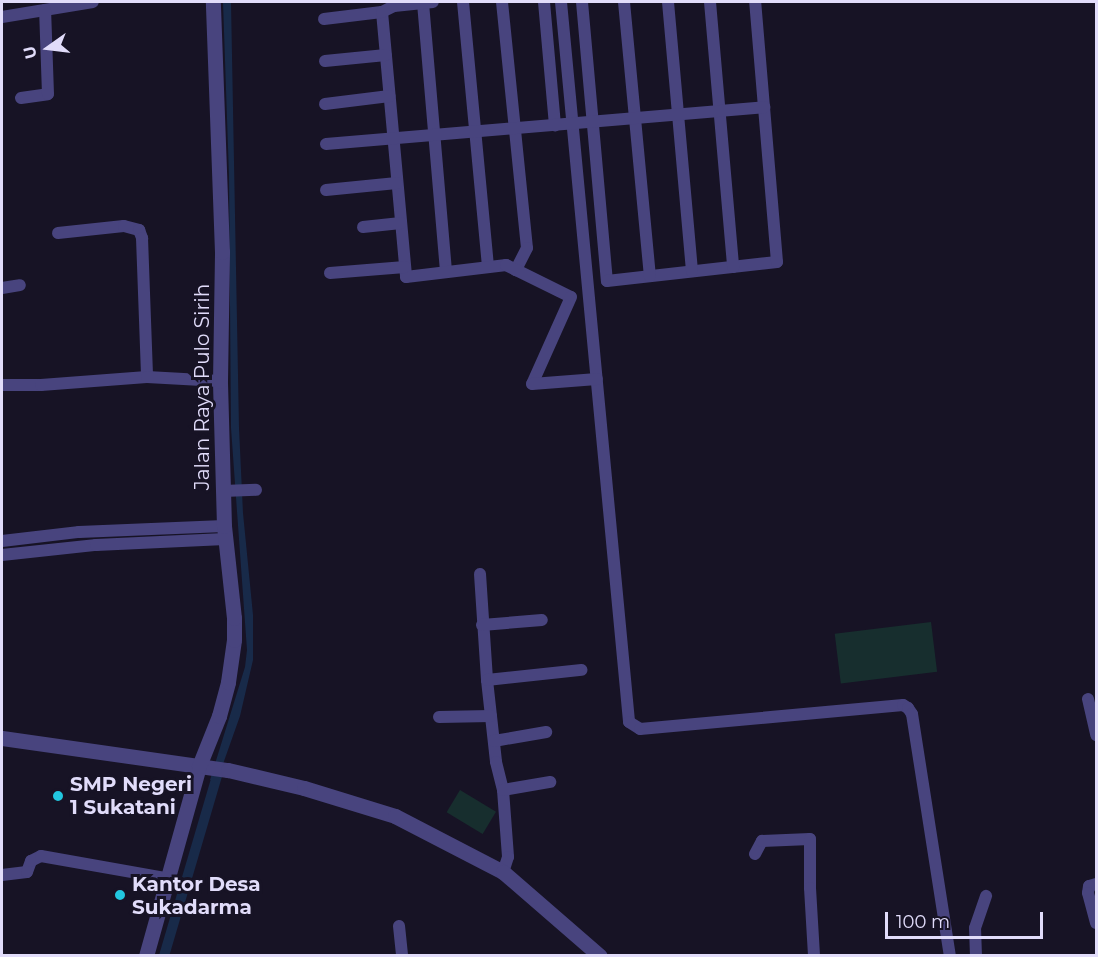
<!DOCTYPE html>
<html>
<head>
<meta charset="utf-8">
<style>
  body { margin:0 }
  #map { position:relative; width:1098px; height:957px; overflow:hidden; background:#171325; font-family:Montserrat,sans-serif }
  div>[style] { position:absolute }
  .green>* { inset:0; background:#172e2e; transform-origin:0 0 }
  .water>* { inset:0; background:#182a49 }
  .canal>* { height:10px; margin:-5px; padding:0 5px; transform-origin:5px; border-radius:5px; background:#182a49 }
  .minor>* { height:12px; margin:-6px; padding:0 6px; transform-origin:6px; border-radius:6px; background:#48447e }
  .tertiary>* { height:15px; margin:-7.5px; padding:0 7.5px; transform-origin:7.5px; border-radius:7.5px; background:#48447e }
  .dots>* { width:16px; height:16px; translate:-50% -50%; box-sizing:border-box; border:3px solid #171325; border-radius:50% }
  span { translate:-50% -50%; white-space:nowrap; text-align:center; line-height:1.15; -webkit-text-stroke:6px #171325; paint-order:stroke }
  .street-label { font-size:20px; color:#e1dcfa }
  .poi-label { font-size:20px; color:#e1dcfa; font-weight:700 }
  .left { translate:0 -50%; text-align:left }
  .frame { position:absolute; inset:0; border:3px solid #e1dcfa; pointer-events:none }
  .north { position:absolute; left:18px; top:18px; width:60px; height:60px; -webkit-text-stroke:4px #171325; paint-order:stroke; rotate:256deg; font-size:16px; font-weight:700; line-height:24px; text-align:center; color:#e1dcfa }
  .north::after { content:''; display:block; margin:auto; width:21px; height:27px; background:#e1dcfa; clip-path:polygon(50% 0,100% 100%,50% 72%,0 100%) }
  .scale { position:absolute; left:885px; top:912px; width:158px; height:27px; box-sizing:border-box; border:3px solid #e1dcfa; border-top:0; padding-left:8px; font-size:18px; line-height:21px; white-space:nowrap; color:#e1dcfa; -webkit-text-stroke:4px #171325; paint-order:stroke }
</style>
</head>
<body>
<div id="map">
  <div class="green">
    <div style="left:931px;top:622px;width:50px;height:97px;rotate:83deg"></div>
    <div style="left:460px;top:790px;width:42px;height:26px;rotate:31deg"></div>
  </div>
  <div class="water">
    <div style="clip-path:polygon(223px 2px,231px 2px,239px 428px,243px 513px,253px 615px,253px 660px,240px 716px,217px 781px,210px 780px,245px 667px,247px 650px,231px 428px,229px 176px)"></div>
  </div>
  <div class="canal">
    <div style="left:164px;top:956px;width:195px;rotate:-73.6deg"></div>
  </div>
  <div class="minor">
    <div style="left:463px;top:2px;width:266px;rotate:84.6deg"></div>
    <div style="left:502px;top:2px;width:247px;rotate:84.2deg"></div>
    <div style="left:527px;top:248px;width:25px;rotate:117deg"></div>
    <div style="left:544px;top:2px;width:124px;rotate:84.9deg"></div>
    <div style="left:561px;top:2px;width:723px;rotate:84.6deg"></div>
    <div style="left:629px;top:722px;width:13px;rotate:32deg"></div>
    <div style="left:640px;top:729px;width:264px;rotate:-5.2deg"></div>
    <div style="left:903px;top:705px;width:6px;rotate:31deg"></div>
    <div style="left:908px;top:708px;width:7px;rotate:56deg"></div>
    <div style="left:912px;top:714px;width:245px;rotate:81.1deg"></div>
    <div style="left:582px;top:2px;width:280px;rotate:84.9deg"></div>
    <div style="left:607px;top:281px;width:171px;rotate:-6.4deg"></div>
    <div style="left:777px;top:262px;width:261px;rotate:-94.8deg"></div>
    <div style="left:624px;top:2px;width:275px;rotate:84.6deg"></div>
    <div style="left:668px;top:2px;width:270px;rotate:84.9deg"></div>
    <div style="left:710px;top:2px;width:266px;rotate:85deg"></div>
    <div style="left:423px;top:3px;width:270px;rotate:85.1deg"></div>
    <div style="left:382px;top:12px;width:266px;rotate:84.8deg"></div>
    <div style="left:406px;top:277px;width:101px;rotate:-6.8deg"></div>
    <div style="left:506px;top:265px;width:72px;rotate:26.2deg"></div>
    <div style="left:571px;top:297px;width:95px;rotate:114.1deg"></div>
    <div style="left:532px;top:384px;width:65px;rotate:-4.4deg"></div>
    <div style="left:2px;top:17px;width:92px;rotate:-9.4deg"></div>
    <div style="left:324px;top:19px;width:58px;rotate:-6.9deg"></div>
    <div style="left:382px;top:12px;width:13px;rotate:-27deg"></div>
    <div style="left:394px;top:6px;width:39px;rotate:-6deg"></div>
    <div style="left:325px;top:61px;width:61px;rotate:-5.6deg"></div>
    <div style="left:21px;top:98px;width:27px;rotate:-8deg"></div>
    <div style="left:48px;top:94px;width:84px;rotate:-92deg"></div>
    <div style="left:325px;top:104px;width:65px;rotate:-7deg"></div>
    <div style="left:326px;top:144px;width:440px;rotate:-4.8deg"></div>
    <div style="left:326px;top:190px;width:71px;rotate:-5.6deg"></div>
    <div style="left:363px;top:227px;width:38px;rotate:-6deg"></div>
    <div style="left:58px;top:233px;width:66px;rotate:-6.1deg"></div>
    <div style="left:124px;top:226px;width:16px;rotate:15deg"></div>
    <div style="left:139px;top:230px;width:9px;rotate:69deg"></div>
    <div style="left:142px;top:238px;width:139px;rotate:87.9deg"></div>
    <div style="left:330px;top:273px;width:75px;rotate:-4.6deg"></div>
    <div style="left:2px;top:288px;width:18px;rotate:-9deg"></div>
    <div style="left:2px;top:385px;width:39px"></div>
    <div style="left:41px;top:385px;width:106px;rotate:-4.3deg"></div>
    <div style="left:147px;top:377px;width:73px;rotate:3.1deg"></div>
    <div style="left:223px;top:491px;width:33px;rotate:-2deg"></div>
    <div style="left:2px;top:541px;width:78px;rotate:-6.7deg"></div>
    <div style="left:79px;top:532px;width:145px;rotate:-2.4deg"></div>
    <div style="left:2px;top:555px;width:95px;rotate:-6.1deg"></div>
    <div style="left:96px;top:545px;width:129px;rotate:-2.7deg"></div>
    <div style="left:480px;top:574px;width:106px;rotate:86.2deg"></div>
    <div style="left:487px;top:680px;width:82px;rotate:83.7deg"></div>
    <div style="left:496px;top:762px;width:29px;rotate:76deg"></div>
    <div style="left:503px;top:790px;width:67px;rotate:85.7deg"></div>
    <div style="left:508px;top:857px;width:16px;rotate:108deg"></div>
    <div style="left:482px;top:625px;width:60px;rotate:-4.8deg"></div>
    <div style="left:487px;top:680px;width:95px;rotate:-6.1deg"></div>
    <div style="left:1088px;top:699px;width:37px;rotate:77deg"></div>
    <div style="left:439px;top:717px;width:52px;rotate:-1.1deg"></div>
    <div style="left:494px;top:741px;width:53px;rotate:-9.8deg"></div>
    <div style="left:503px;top:790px;width:48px;rotate:-9.7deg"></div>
    <div style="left:755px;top:854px;width:15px;rotate:-62deg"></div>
    <div style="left:762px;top:841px;width:48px;rotate:-2.4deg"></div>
    <div style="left:810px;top:839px;width:49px;rotate:90deg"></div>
    <div style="left:810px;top:888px;width:68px;rotate:86.6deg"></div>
    <div style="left:2px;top:875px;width:25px;rotate:-7deg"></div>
    <div style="left:27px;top:872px;width:12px;rotate:-70deg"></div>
    <div style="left:31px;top:861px;width:11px;rotate:-27deg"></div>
    <div style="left:41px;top:856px;width:127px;rotate:10deg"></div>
    <div style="left:1096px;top:884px;width:7px;rotate:164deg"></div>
    <div style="left:1089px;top:886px;width:7px;rotate:98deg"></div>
    <div style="left:1088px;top:893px;width:31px;rotate:75deg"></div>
    <div style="left:399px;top:926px;width:30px;rotate:84deg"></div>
    <div style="left:976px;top:956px;width:28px;rotate:-92deg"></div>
    <div style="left:975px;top:928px;width:34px;rotate:-71deg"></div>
  </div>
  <div class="tertiary">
    <div style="left:2px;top:738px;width:228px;rotate:8.1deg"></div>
    <div style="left:228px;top:770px;width:78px;rotate:13.3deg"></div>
    <div style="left:304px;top:788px;width:95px;rotate:17.1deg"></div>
    <div style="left:395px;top:816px;width:122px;rotate:27.4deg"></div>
    <div style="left:503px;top:872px;width:128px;rotate:40.9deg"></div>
    <div style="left:146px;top:956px;width:197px;rotate:-74.4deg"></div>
    <div style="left:199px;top:766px;width:54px;rotate:-68.2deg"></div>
    <div style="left:219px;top:716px;width:35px;rotate:-75deg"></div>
    <div style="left:228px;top:682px;width:42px;rotate:-81.9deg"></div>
    <div style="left:234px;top:640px;width:22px;rotate:-90deg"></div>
    <div style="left:234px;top:618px;width:93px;rotate:-96.2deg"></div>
    <div style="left:224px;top:526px;width:145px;rotate:-91.6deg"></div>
    <div style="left:220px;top:381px;width:129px;rotate:-89.1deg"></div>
    <div style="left:222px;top:252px;width:250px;rotate:-92.1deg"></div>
  </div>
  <div class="dots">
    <div style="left:58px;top:796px;background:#22c7e0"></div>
    <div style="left:120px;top:895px;background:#22c7e0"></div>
  </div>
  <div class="street-label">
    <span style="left:202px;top:387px;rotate:-90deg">Jalan Raya Pulo Sirih</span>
  </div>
  <div class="poi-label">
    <span class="left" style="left:70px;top:796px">SMP Negeri<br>1 Sukatani</span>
    <span class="left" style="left:132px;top:896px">Kantor Desa<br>Sukadarma</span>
  </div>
  <div class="frame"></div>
  <div class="north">U</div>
  <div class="scale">100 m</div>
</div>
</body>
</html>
